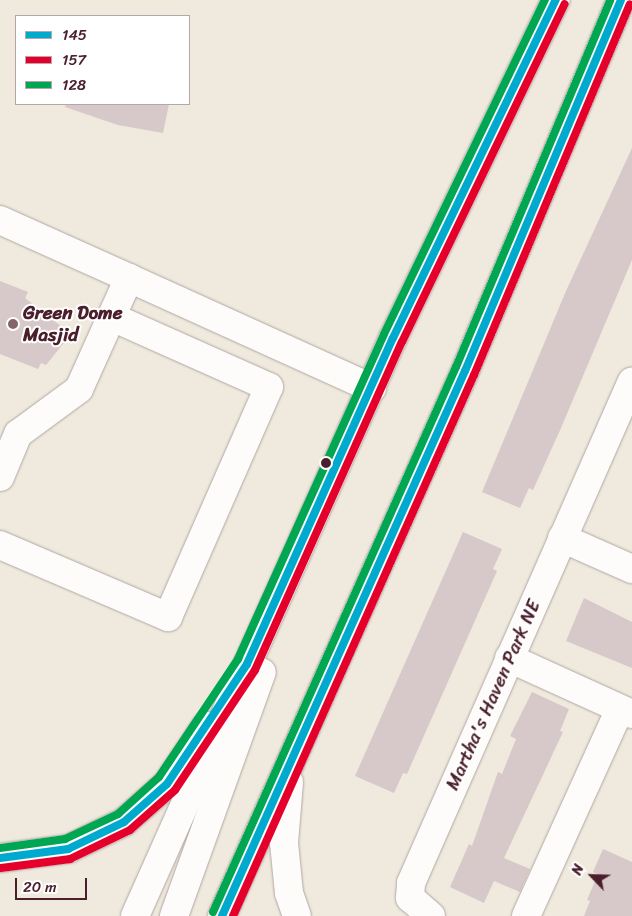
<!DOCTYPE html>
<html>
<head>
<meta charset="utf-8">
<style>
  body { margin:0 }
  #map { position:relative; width:632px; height:916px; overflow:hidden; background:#f0e9de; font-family:Sriracha,sans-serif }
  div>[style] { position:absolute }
  .building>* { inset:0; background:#d7c8c9 }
  .roads { filter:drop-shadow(0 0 1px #b0a7a2) drop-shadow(0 0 1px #b0a7a2) }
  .minor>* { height:28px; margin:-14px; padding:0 14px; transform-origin:14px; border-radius:14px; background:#fdfcfa }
  .major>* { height:28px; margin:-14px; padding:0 14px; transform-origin:14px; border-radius:14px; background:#fdfcfa }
  .bus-1>* { height:8px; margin:-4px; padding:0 4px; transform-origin:4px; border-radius:4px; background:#00a9ce }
  .bus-2>* { height:8px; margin:-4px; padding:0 4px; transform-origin:4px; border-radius:4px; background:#e4002b }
  .bus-3>* { height:8px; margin:-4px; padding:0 4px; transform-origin:4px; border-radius:4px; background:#00a651 }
  .dots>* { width:14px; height:14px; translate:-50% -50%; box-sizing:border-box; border:2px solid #fff; border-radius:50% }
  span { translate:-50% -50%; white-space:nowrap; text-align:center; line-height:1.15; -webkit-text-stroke:4px #fff; paint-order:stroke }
  .poi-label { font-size:19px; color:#4a1f2b; font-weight:700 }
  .left { translate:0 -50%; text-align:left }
  .street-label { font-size:19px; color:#4a1f2b }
  .legend { position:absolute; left:15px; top:15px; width:175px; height:90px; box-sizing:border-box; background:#fff; border:1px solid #b7a5aa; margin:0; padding:6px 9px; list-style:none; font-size:15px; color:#4a1f2b }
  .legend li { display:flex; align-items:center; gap:10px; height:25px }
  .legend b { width:25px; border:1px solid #b7a5aa }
  .north { position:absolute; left:567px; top:851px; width:50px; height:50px; -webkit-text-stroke:4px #fff; paint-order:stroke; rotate:294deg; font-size:14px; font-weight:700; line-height:20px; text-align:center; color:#4a1f2b }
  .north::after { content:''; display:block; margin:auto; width:18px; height:22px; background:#4a1f2b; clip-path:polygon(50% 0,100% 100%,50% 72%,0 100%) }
  .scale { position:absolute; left:15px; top:878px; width:72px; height:22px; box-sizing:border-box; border:2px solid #4a1f2b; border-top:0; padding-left:6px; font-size:15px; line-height:18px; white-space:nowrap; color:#4a1f2b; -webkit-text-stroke:4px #fff; paint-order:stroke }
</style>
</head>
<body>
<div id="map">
  <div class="building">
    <div style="clip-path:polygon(66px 104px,169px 104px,163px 133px,118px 125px,65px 107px)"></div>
    <div style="clip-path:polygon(632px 148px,632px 260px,561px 428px,533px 490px,529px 488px,520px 508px,482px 492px,566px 291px)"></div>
    <div style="clip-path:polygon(0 281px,28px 292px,25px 298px,71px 334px,46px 365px,41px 363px,38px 369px,0 354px)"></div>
    <div style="clip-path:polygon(463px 532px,502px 549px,493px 569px,497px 571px,407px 774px,403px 773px,394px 793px,355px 776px)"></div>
    <div style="clip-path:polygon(584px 598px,632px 622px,632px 668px,566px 641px)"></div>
    <div style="clip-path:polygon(532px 692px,569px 709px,560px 731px,563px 732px,504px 858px,530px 869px,520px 892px,494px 881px,484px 903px,450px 887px,469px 844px,472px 846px,498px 772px,502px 774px,516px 739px,510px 736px)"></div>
    <div style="clip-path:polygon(603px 849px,632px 862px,632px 916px,584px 916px,590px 901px,587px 900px,598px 874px,593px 872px)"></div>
  </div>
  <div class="roads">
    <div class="minor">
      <div style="left:0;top:220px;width:141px;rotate:24.2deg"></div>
      <div style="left:0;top:477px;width:47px;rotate:-67.3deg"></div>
      <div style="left:18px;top:434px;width:76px;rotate:-36.4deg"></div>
      <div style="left:79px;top:389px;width:122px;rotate:-65.8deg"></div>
      <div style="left:129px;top:278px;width:267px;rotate:24.4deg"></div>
      <div style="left:562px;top:538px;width:77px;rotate:23.9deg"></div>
      <div style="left:0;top:545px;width:183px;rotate:23.2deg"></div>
      <div style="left:168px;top:617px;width:251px;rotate:-66.3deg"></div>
      <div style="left:269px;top:387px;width:172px;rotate:-156deg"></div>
      <div style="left:509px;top:658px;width:135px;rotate:24.5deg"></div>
      <div style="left:431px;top:916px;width:28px;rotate:-139deg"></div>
      <div style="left:410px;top:898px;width:15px;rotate:-86deg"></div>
      <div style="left:411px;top:883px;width:548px;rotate:-66.24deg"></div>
      <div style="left:526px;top:916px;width:227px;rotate:-65.6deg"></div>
    </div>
    <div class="major">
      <div style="left:289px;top:782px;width:61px;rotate:94.7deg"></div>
      <div style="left:284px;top:843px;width:50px;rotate:84.3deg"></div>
      <div style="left:289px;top:893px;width:24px;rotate:71deg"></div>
      <div style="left:0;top:858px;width:69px;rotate:-7.5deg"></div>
      <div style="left:68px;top:849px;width:62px;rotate:-25.7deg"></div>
      <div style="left:124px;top:822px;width:57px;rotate:-41.5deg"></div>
      <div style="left:167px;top:784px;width:70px;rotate:-56.1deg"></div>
      <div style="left:135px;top:916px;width:633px;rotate:-65.95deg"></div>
      <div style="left:393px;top:338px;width:375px;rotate:-64.3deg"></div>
      <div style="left:174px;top:916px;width:259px;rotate:-70.2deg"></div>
      <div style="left:222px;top:916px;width:597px;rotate:-65.97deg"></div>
      <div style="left:465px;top:371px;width:402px;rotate:-67.2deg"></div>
    </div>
  </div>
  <div class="bus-1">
    <div style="left:0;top:858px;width:69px;rotate:-7.5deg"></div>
    <div style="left:68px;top:849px;width:62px;rotate:-25.7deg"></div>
    <div style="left:124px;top:822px;width:57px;rotate:-41.5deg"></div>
    <div style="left:167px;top:784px;width:144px;rotate:-56.3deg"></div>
    <div style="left:247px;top:664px;width:357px;rotate:-65.9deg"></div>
    <div style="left:393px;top:338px;width:375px;rotate:-64.3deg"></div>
    <div style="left:222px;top:916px;width:597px;rotate:-65.97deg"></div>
    <div style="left:465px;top:371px;width:402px;rotate:-67.2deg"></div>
  </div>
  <div class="bus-2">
    <div style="left:1px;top:868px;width:70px;rotate:-7.4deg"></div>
    <div style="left:70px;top:859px;width:67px;rotate:-25.8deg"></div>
    <div style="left:130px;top:830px;width:60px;rotate:-41.6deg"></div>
    <div style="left:175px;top:790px;width:144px;rotate:-56.3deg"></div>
    <div style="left:255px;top:670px;width:359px;rotate:-65.9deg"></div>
    <div style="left:402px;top:342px;width:375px;rotate:-64.3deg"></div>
    <div style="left:233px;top:916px;width:592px;rotate:-65.99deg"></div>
    <div style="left:474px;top:375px;width:402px;rotate:-67.2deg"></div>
  </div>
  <div class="bus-3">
    <div style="left:0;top:848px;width:66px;rotate:-7.9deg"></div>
    <div style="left:65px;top:839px;width:59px;rotate:-25.3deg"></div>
    <div style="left:118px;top:814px;width:55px;rotate:-42.1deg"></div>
    <div style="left:159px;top:777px;width:142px;rotate:-56.2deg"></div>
    <div style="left:238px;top:659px;width:356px;rotate:-65.8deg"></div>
    <div style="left:384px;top:334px;width:371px;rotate:-64.3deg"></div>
    <div style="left:213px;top:912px;width:597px;rotate:-65.97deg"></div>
    <div style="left:456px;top:367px;width:398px;rotate:-67.2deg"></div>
  </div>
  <div class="dots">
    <div style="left:13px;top:324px;background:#84666a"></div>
    <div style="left:326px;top:463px;background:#4a1f2b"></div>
  </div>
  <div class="poi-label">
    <span class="left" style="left:23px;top:324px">Green Dome<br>Masjid</span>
  </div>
  <div class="street-label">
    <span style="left:493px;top:695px;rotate:-66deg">Martha's Haven Park NE</span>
  </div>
  <ul class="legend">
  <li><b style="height:6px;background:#00a9ce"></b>145</li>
  <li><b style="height:6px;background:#e4002b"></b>157</li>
  <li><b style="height:6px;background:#00a651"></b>128</li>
  </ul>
  <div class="north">N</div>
  <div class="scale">20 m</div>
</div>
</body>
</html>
